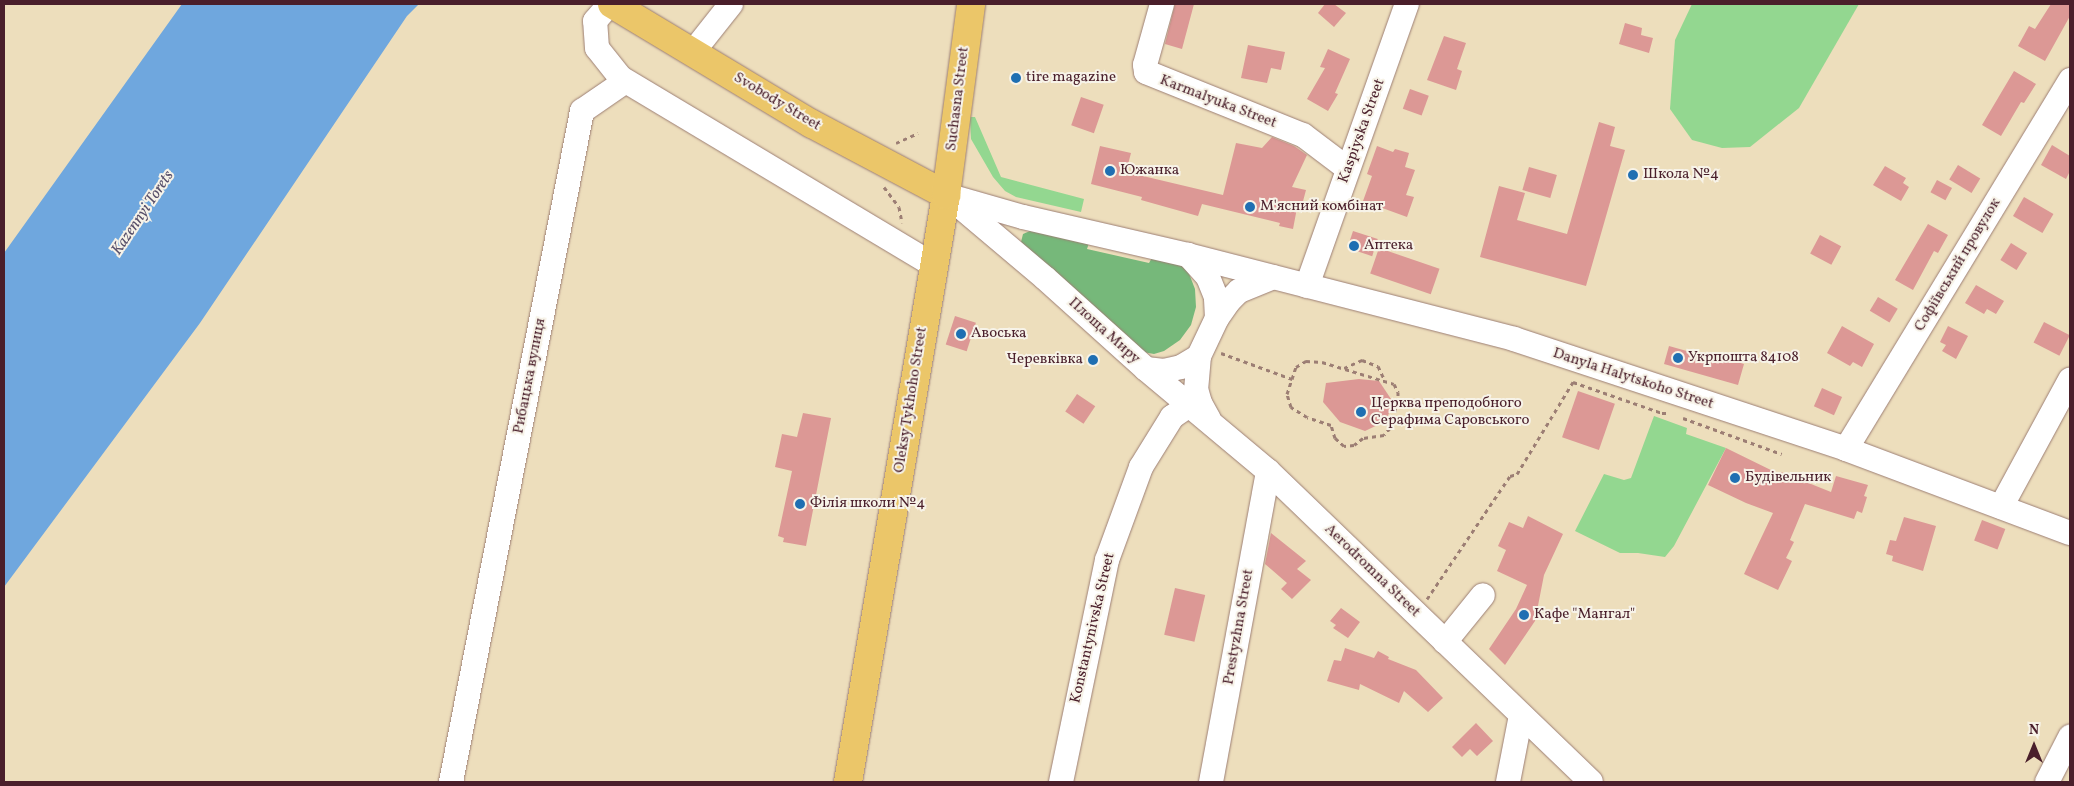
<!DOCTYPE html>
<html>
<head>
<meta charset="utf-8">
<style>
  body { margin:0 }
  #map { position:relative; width:2074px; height:786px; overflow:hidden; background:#eddebc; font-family:Vollkorn,serif }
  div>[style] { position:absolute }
  .green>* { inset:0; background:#93d790 }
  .forest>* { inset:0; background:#76b87a }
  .water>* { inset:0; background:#6fa7de }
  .building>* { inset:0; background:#dc9895; transform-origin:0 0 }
  .path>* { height:3px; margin-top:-1.5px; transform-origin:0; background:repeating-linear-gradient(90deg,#9c7e74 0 4px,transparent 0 8px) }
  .roads { filter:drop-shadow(0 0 1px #9c7e74) drop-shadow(0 0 1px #9c7e74) }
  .minor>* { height:24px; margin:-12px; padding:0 12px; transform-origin:12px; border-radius:12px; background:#fff }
  .major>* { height:28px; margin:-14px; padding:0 14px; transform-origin:14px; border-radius:14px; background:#ebc669 }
  .dots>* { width:14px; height:14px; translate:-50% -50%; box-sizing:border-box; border:2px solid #f7f3e8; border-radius:50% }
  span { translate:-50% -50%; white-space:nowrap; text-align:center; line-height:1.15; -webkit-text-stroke:4px #f7f3e8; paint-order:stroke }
  .poi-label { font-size:15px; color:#4a1f2b }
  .left { translate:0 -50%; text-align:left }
  .right { translate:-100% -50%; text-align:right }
  .street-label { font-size:15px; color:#4a1f2b }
  .water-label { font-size:16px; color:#574f6a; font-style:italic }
  .frame { position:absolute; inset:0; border:5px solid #4a1f2b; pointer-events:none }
  .north { position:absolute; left:2009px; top:721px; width:50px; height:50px; -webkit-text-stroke:4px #f7f3e8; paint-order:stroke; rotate:0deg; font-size:14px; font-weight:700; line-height:20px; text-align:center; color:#4a1f2b }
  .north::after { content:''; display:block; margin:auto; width:18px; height:22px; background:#4a1f2b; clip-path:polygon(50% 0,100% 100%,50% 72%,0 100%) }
</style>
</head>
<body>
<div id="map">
  <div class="green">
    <div style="clip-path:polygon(1692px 4px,1859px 4px,1799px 108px,1750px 147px,1722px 148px,1692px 140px,1670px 109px,1675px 40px)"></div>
    <div style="clip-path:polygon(970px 117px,975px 117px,1001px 177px,1084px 199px,1081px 212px,1016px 197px,1005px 191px,993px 177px,971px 139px)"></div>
    <div style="clip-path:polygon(1654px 416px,1687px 428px,1686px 434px,1726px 448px,1674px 546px,1665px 557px,1638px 553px,1620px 553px,1575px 531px,1604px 474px,1624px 480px,1631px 478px)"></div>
  </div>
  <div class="forest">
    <div style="clip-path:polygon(1030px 231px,1090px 240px,1087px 249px,1149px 263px,1154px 254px,1169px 257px,1188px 271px,1195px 289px,1196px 307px,1191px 325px,1180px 340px,1164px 351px,1154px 354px,1143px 352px,1021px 242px,1023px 234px)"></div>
  </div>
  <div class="water">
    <div style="clip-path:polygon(182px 4px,419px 4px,407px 16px,200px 323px,4px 587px,4px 253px)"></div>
  </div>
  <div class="building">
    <div style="clip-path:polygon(1175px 4px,1194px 4px,1182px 49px,1165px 44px)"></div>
    <div style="clip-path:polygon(1325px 4px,1334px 4px,1346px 13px,1334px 27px,1318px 13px)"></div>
    <div style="clip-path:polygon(2051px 4px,2070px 4px,2070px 16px,2045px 61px,2018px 46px,2029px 26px,2035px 29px)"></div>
    <div style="clip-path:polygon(1625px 23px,1642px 28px,1641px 35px,1653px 38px,1649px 53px,1619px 44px)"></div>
    <div style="clip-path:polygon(1444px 36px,1466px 43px,1457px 69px,1462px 71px,1456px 90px,1427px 80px)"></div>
    <div style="clip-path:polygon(1248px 45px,1285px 52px,1281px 70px,1271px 68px,1267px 83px,1241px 78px)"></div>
    <div style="clip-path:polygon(1328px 49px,1350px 59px,1335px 93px,1338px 94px,1328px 111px,1307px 99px,1325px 68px,1320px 67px)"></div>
    <div style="clip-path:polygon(2014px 71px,2036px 84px,2024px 103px,2021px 102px,2001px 136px,1982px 125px)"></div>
    <div style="left:1410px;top:89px;width:20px;height:21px;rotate:20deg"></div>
    <div style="left:1081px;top:97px;width:24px;height:30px;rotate:19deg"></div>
    <div style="clip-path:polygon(1599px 122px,1615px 127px,1610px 146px,1625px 150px,1586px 286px,1480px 257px,1499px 186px,1525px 193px,1517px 220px,1567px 234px)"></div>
    <div style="clip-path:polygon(1272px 137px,1294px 146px,1307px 155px,1292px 187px,1306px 190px,1302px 205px,1297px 208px,1293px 229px,1279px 226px,1280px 223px,1202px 204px,1198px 216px,1141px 200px,1142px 197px,1091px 184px,1100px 146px,1131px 153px,1126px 172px,1223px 195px,1236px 143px,1262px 148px)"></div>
    <div style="clip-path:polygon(2052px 145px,2070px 156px,2070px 171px,2066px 179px,2041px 165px)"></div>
    <div style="clip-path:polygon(1377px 146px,1393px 152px,1395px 149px,1409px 153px,1405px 167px,1415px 170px,1406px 195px,1414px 197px,1407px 217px,1363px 201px,1372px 176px,1367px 174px)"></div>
    <div style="left:1958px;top:165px;width:26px;height:17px;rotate:31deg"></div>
    <div style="clip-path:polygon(1885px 166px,1906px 178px,1903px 183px,1909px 187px,1901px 201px,1873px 185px)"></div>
    <div style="left:1529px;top:167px;width:29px;height:24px;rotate:16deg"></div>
    <div style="left:1937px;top:180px;width:17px;height:14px;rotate:28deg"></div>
    <div style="left:2024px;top:197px;width:34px;height:22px;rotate:30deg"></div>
    <div style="clip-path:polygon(1928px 224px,1948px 235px,1938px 253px,1934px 251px,1913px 290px,1895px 280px)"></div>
    <div style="left:1353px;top:231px;width:26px;height:18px;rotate:18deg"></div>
    <div style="left:1820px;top:235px;width:24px;height:21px;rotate:28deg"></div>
    <div style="left:2011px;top:243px;width:19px;height:20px;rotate:32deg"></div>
    <div style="left:1379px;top:248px;width:64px;height:27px;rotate:19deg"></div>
    <div style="clip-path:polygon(1976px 285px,2004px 301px,1996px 314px,1987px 309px,1984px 314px,1965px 303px)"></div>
    <div style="left:1878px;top:297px;width:23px;height:16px;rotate:31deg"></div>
    <div style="left:955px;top:316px;width:22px;height:30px;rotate:18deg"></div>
    <div style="left:2044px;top:322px;width:29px;height:23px;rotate:27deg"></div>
    <div style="clip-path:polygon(1842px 326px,1874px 344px,1862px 367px,1853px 362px,1850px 366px,1827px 353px)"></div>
    <div style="clip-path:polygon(1948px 326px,1968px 336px,1956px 359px,1942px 351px,1946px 345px,1940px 342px)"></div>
    <div style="clip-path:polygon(1669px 346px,1708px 357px,1710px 354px,1744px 364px,1738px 385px,1664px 364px)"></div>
    <div style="clip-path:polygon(1359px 379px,1379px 381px,1393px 402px,1386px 421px,1365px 431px,1340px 422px,1323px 402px,1326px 383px)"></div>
    <div style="left:1822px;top:388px;width:22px;height:20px;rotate:24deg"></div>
    <div style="left:1578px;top:391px;width:39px;height:49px;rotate:19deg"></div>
    <div style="left:1077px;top:394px;width:22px;height:21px;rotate:34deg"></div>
    <div style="clip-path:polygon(803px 413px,831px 418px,806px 546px,783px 542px,784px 538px,778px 536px,792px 471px,775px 467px,782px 434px,797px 437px)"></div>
    <div style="clip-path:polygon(1726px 448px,1781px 475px,1781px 472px,1831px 492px,1836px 476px,1868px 485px,1864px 496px,1867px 497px,1862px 513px,1857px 511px,1854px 519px,1805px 504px,1790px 540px,1794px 542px,1786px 558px,1792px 561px,1778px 590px,1744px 574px,1773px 513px,1746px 503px,1708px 485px)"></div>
    <div style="clip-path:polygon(1528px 516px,1563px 534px,1544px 575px,1535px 621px,1505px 665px,1489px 649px,1516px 609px,1527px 585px,1497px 571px,1506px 550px,1498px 546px,1509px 522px,1523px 528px)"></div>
    <div style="clip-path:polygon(1904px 517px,1936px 526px,1923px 571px,1892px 561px,1893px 556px,1886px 554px,1890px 540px,1896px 541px)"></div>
    <div style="left:1982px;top:520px;width:25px;height:22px;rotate:21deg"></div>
    <div style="clip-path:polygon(1271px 533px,1306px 561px,1297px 569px,1311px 580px,1292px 599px,1281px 589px,1287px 583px,1265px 564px)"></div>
    <div style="left:1175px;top:588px;width:31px;height:48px;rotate:13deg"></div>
    <div style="clip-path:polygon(1341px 608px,1360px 622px,1348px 638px,1333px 628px,1336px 625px,1330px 621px)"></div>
    <div style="clip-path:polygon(1345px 648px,1374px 658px,1378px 651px,1389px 657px,1388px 659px,1416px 670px,1443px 698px,1428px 712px,1404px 691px,1399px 703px,1360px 684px,1359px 690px,1327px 681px,1334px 660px,1341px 661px)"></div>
    <div style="clip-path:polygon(1476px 723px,1493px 741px,1477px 756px,1470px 749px,1462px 757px,1452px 747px)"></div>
  </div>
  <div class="path">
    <div style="left:896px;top:143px;width:24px;rotate:-24deg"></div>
    <div style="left:884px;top:187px;width:25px;rotate:53deg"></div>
    <div style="left:899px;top:207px;width:16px;rotate:79deg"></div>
    <div style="left:1221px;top:353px;width:76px;rotate:20.1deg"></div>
    <div style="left:1292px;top:379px;width:13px;rotate:-72deg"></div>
    <div style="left:1296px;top:367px;width:12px;rotate:-31deg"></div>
    <div style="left:1306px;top:361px;width:16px;rotate:4deg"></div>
    <div style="left:1322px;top:362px;width:75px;rotate:17deg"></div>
    <div style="left:1394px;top:384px;width:9px;rotate:63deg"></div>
    <div style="left:1398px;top:392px;width:9px;rotate:90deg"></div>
    <div style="left:1398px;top:401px;width:28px;rotate:107deg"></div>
    <div style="left:1390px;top:428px;width:9px;rotate:131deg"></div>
    <div style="left:1384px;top:435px;width:21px;rotate:172deg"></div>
    <div style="left:1363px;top:438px;width:11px;rotate:142deg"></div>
    <div style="left:1354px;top:445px;width:10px;rotate:174deg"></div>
    <div style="left:1344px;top:446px;width:12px;rotate:-138deg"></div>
    <div style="left:1335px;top:438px;width:14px;rotate:-107deg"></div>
    <div style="left:1331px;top:425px;width:25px;rotate:-162deg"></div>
    <div style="left:1307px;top:417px;width:19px;rotate:-148deg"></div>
    <div style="left:1291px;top:407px;width:14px;rotate:-107deg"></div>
    <div style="left:1287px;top:394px;width:16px;rotate:-72deg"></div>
    <div style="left:1344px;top:368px;width:20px;rotate:-24deg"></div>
    <div style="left:1362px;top:360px;width:17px;rotate:21deg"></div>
    <div style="left:1378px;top:366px;width:17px;rotate:65deg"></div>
    <div style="left:1683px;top:418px;width:105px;rotate:20deg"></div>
    <div style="left:1427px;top:599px;width:148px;rotate:-56deg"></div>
    <div style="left:1510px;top:476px;width:7px;rotate:-16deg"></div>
    <div style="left:1517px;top:474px;width:108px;rotate:-58.7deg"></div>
    <div style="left:1573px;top:382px;width:94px;rotate:19.2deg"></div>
    <div style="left:1662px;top:413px;width:8px"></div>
  </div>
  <div class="roads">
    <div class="minor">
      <div style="left:1162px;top:4px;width:63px;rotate:105.6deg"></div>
      <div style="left:1145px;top:65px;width:7px;rotate:82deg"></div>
      <div style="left:1146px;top:72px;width:169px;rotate:21.9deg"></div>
      <div style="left:1303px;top:135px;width:56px;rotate:37.1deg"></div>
      <div style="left:693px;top:52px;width:61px;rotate:-51.6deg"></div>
      <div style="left:621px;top:78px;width:365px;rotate:30.9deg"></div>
      <div style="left:946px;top:195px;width:80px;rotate:15.9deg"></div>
      <div style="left:1023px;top:217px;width:169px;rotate:13deg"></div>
      <div style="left:1188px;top:255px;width:337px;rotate:14.4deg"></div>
      <div style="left:1514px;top:339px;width:350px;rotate:18.3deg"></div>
      <div style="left:1846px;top:449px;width:239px;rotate:20.6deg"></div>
      <div style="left:955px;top:202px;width:118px;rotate:40.2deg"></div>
      <div style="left:1045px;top:278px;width:136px;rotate:42deg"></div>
      <div style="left:1146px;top:369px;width:159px;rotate:39.9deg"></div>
      <div style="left:1268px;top:471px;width:448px;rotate:43.9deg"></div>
      <div style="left:1307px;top:286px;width:299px;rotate:-70.5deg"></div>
      <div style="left:1217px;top:318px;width:21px;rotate:-55deg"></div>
      <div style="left:1229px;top:301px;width:14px;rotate:-45deg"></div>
      <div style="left:1239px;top:291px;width:37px;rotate:-22deg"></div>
      <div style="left:1199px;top:356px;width:33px;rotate:95deg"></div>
      <div style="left:1196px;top:389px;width:15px;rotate:74deg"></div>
      <div style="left:1200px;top:403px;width:18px;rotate:61deg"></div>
      <div style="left:1146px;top:369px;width:18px;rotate:6deg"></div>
      <div style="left:1164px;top:371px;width:17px;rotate:-13deg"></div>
      <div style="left:1181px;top:367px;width:21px;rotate:-31deg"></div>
      <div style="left:1199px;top:356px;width:42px;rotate:-64.7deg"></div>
      <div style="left:1217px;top:318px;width:21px;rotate:-93deg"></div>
      <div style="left:1216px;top:297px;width:22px;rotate:-112deg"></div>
      <div style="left:1208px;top:277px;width:30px;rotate:-132deg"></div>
      <div style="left:1846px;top:449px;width:432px;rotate:-58.7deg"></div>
      <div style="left:2001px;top:507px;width:145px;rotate:-61.5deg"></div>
      <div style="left:1445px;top:642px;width:60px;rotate:-51deg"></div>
      <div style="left:451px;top:782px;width:684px;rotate:-78.95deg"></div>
      <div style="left:582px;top:111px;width:51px;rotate:-34.6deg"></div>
      <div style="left:624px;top:82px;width:43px;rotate:-128.5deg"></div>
      <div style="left:597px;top:48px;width:27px;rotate:-94deg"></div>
      <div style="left:595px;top:21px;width:23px;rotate:-49deg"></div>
      <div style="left:1061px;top:782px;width:227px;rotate:-78.3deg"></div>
      <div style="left:1107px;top:560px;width:99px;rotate:-69.9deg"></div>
      <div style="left:1141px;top:467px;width:59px;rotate:-58.2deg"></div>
      <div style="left:1172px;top:417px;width:19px;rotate:-35deg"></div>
      <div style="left:1211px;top:782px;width:316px;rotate:-79.6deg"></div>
      <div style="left:1508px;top:782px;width:68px;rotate:-79deg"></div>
      <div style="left:2047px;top:782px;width:51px;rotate:-62.9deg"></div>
    </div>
    <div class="major">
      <div style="left:612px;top:4px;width:233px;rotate:31deg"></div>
      <div style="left:812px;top:124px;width:152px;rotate:27.9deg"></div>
      <div style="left:848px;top:782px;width:595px;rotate:-80.52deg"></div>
      <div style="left:946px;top:195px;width:193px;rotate:-82.5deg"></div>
    </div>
  </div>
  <div class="dots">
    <div style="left:1016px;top:78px;background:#1f6fb2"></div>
    <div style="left:1110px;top:171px;background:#1f6fb2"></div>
    <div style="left:1633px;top:175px;background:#1f6fb2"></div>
    <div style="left:1250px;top:207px;background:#1f6fb2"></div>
    <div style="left:1354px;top:246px;background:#1f6fb2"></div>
    <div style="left:961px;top:334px;background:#1f6fb2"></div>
    <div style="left:1678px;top:358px;background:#1f6fb2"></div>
    <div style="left:1093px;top:360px;background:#1f6fb2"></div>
    <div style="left:1361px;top:412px;background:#1f6fb2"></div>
    <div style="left:1735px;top:478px;background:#1f6fb2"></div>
    <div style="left:800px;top:504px;background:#1f6fb2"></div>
    <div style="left:1524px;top:615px;background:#1f6fb2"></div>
  </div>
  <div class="poi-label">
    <span class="left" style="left:1026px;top:78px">tire magazine</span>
    <span class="left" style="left:1120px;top:171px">Южанка</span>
    <span class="left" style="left:1643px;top:175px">Школа №4</span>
    <span class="left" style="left:1260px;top:207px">М'ясний комбінат</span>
    <span class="left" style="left:1364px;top:246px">Аптека</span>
    <span class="left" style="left:971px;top:334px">Авоська</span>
    <span class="left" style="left:1688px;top:358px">Укрпошта 84108</span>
    <span class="right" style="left:1083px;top:360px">Черевківка</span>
    <span class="left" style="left:1371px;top:412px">Церква преподобного<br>Серафима Саровського</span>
    <span class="left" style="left:1745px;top:478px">Будівельник</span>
    <span class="left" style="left:810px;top:504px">Філія школи №4</span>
    <span class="left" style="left:1534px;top:615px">Кафе "Мангал"</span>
  </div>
  <div class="street-label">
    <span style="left:958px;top:99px;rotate:-83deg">Suchasna Street</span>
    <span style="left:777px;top:102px;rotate:31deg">Svobody Street</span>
    <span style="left:1218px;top:102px;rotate:21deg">Karmalyuka Street</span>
    <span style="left:1362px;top:131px;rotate:-70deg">Kaspiyska Street</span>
    <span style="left:1958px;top:265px;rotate:-59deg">Софіївський провулок</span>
    <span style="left:1104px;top:331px;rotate:42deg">Площа Миру</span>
    <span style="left:530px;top:376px;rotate:-79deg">Рибацька вулиця</span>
    <span style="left:1633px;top:379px;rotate:18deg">Danyla Halytskoho Street</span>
    <span style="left:911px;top:400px;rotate:-81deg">Oleksy Tykhoho Street</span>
    <span style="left:1372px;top:571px;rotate:44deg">Aerodromna Street</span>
    <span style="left:1239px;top:627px;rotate:-80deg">Prestyzhna Street</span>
    <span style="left:1093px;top:628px;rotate:-77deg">Konstantynivska Street</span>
  </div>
  <div class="water-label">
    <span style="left:143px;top:213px;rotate:-56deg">Kazennyi Torets</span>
  </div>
  <div class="frame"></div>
  <div class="north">N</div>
</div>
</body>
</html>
